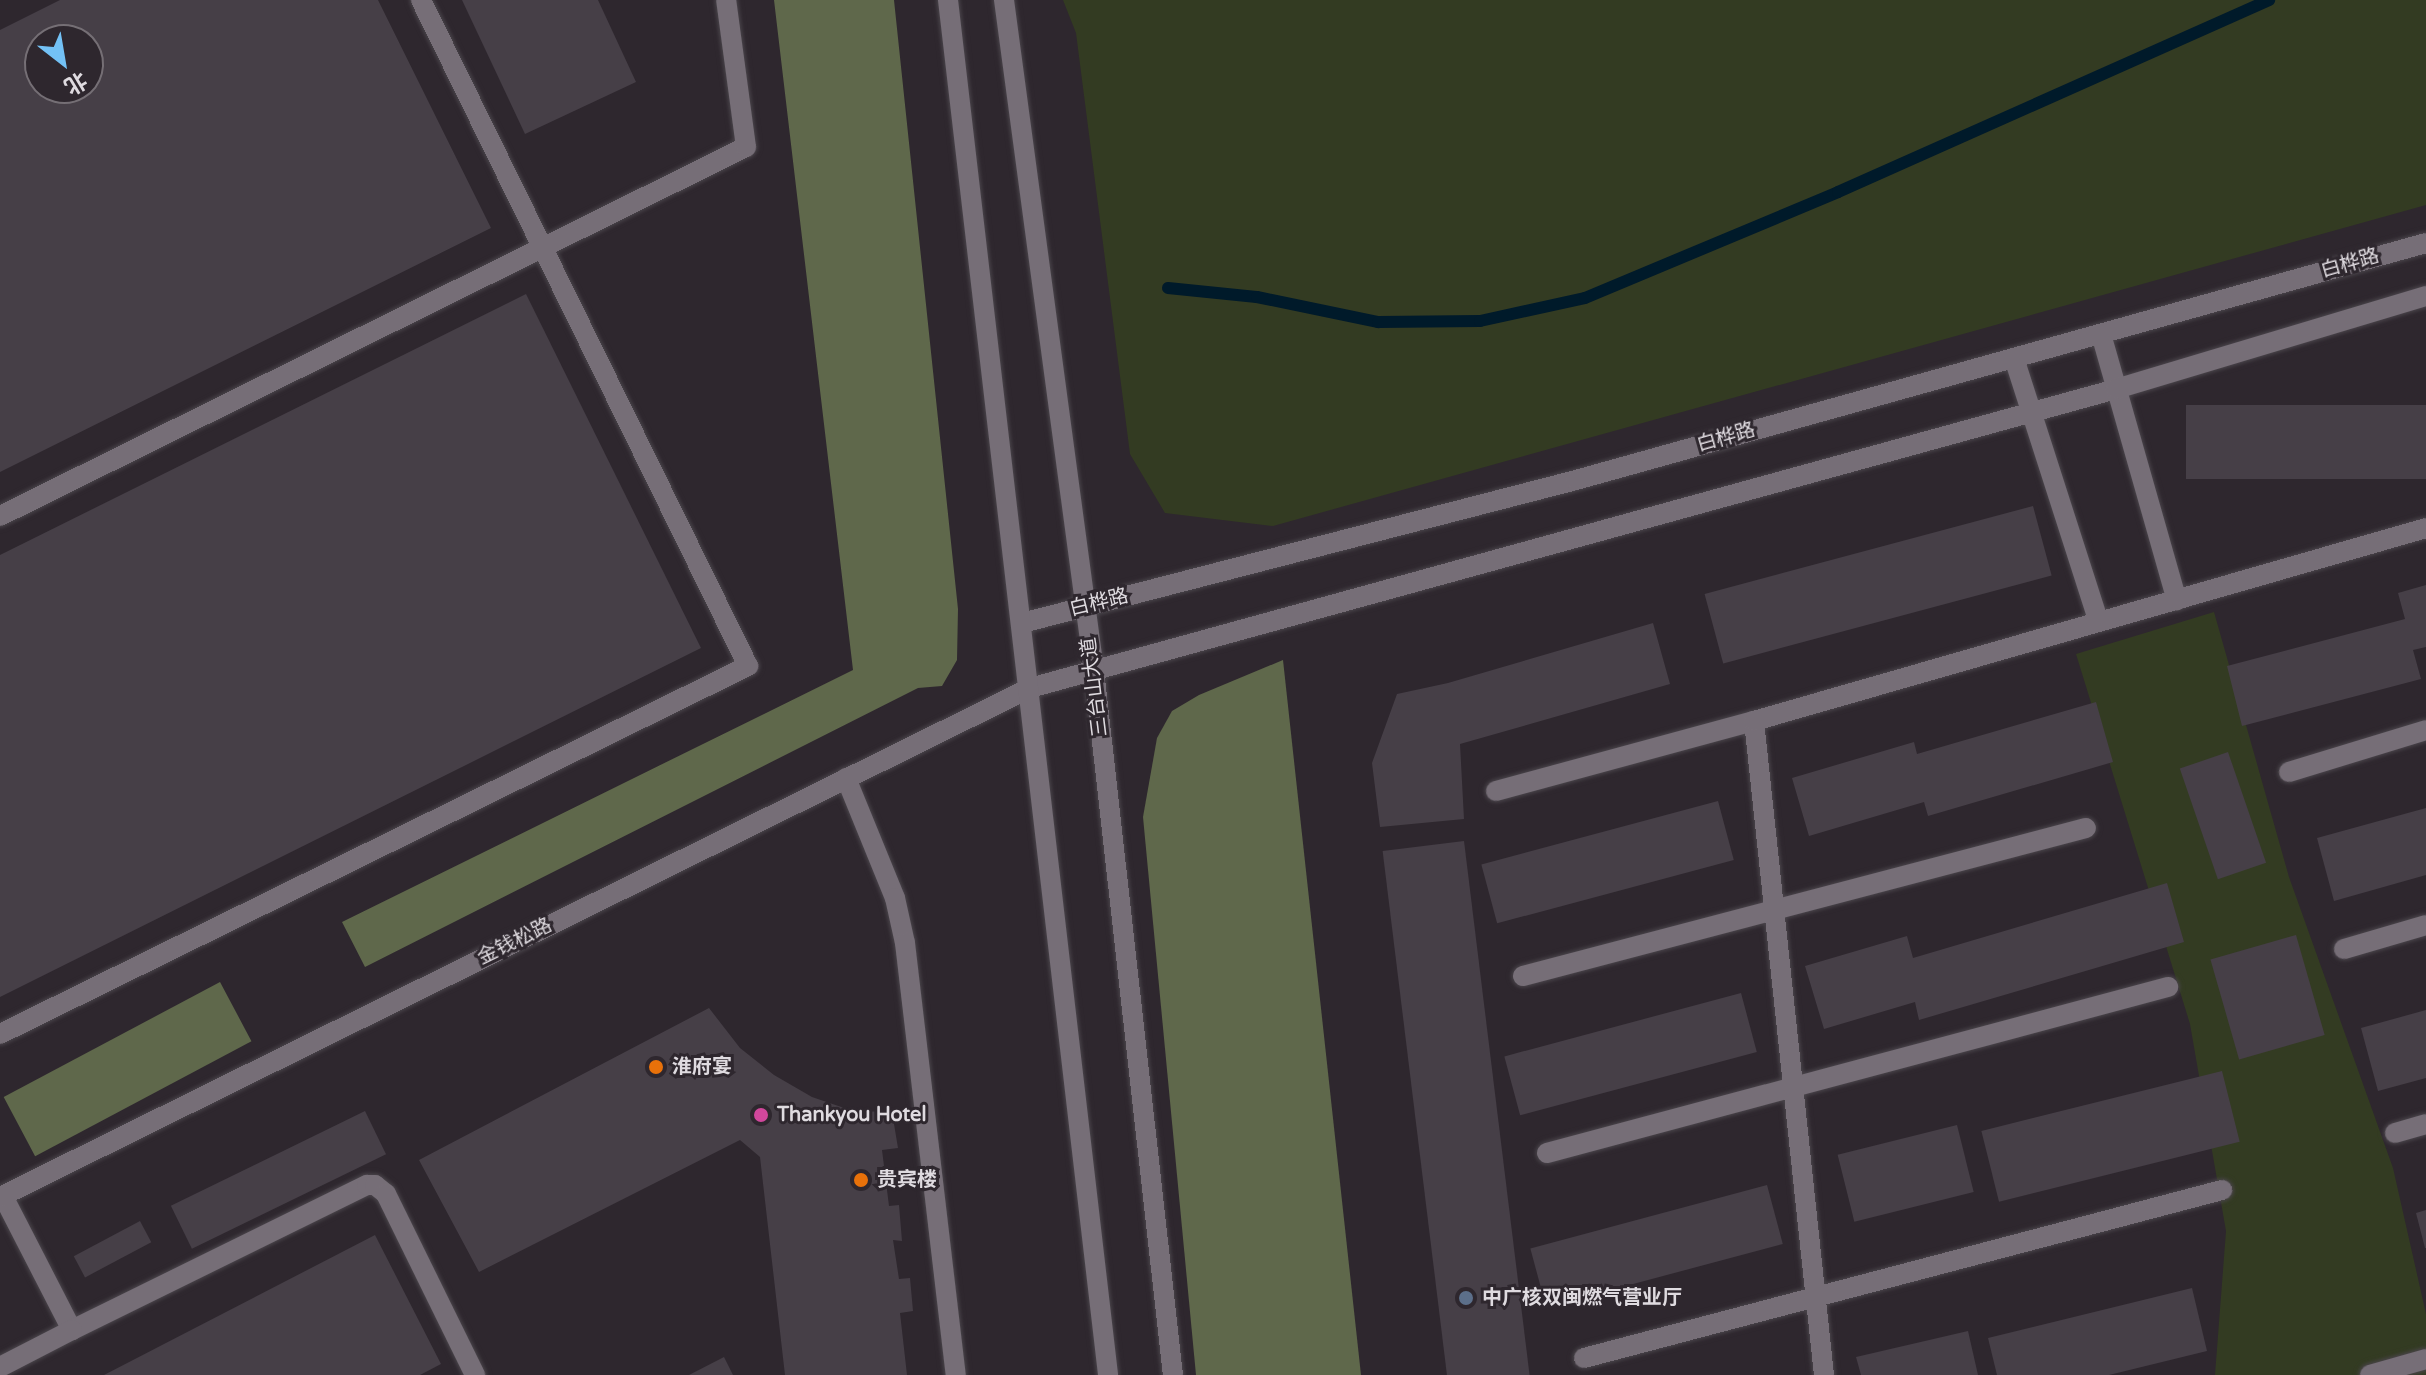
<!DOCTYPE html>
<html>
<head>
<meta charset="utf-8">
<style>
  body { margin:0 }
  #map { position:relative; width:2426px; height:1375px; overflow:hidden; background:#2e272e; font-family:"Varela Round","Noto Sans SC",sans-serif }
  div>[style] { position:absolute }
  .green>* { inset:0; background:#333b22 }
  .forest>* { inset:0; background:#5f684b; transform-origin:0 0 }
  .stream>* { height:12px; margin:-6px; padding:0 6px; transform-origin:6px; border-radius:6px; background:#001a2a }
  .building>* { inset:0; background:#463f47; transform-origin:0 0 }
  .roads { filter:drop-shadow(0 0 2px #4a454b) drop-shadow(0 0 2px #4a454b) }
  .service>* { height:20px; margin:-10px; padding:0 10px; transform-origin:10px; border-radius:10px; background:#766e77 }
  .minor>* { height:20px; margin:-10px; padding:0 10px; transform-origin:10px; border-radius:10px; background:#766e77 }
  .tertiary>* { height:20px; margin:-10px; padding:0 10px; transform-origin:10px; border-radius:10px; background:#766e77 }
  .secondary>* { height:20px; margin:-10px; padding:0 10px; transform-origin:10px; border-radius:10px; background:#766e77 }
  .dots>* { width:22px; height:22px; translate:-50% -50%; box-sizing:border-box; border:4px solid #2e272e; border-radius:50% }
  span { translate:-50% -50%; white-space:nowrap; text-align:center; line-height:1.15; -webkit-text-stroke:6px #2e272e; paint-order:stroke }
  .street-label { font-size:20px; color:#dfdbe0 }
  .poi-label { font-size:20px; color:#dfdbe0; font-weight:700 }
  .left { translate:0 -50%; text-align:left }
  .north { position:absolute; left:24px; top:24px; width:80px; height:80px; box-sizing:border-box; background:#2e272e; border:2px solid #756f75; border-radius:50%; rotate:149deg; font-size:22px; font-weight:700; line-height:32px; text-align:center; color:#dfdbe0 }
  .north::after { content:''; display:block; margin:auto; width:28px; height:36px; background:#73c1f5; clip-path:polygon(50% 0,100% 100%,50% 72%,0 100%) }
</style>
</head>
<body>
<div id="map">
  <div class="green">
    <div style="clip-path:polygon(1063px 0,2426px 0,2426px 205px,1273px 526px,1165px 513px,1130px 454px,1076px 33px)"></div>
    <div style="clip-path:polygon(2214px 612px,2289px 877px,2393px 1168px,2426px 1314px,2426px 1375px,2215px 1375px,2226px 1231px,2190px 1024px,2076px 654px)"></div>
  </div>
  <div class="forest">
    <div style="clip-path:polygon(774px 0,894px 0,958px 609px,957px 660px,942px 686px,918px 688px,365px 967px,342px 922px,853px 670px)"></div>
    <div style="clip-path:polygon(1283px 660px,1361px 1375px,1196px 1375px,1143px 817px,1157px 738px,1172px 711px,1199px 695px)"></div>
    <div style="left:220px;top:982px;width:67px;height:245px;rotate:62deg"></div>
  </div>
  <div class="stream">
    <div style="left:1168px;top:288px;width:89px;rotate:5.8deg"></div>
    <div style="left:1257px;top:297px;width:124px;rotate:11.7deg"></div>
    <div style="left:1378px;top:322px;width:102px;rotate:-0.6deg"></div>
    <div style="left:1480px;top:321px;width:107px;rotate:-12.4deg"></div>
    <div style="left:1585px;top:298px;width:274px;rotate:-22.7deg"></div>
    <div style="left:1838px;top:192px;width:472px;rotate:-24deg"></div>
  </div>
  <div class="building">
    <div style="clip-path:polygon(evenodd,60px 0,378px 0,491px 228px,0 472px,0 30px,60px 0,40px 40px,88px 40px,88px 88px,40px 88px,40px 40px)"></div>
    <div style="clip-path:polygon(462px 0,598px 0,636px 82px,525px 134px)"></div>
    <div style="clip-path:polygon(526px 294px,701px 648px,0 997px,0 555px)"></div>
    <div style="left:2426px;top:405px;width:74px;height:240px;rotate:90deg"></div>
    <div style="left:2033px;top:506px;width:72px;height:340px;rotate:75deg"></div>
    <div style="clip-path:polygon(2426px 585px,2426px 647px,2413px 650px,2421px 679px,2242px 726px,2227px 666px,2405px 619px,2398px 593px)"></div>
    <div style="clip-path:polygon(1653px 623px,1670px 684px,1460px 744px,1464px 819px,1380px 827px,1372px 763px,1397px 694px,1448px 683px)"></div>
    <div style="clip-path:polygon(2096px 702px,2113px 762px,1928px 816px,1924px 802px,1809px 836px,1792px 778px,1914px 742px,1917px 754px)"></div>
    <div style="left:2228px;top:752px;width:117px;height:51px;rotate:71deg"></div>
    <div style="left:1718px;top:801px;width:61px;height:245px;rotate:75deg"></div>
    <div style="clip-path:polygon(2426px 808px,2426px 875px,2334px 901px,2317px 838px)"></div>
    <div style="left:1464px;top:841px;width:538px;height:82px;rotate:83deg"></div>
    <div style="clip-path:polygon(2167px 883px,2184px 942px,1919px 1020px,1915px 1002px,1824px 1029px,1805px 966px,1907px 936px,1913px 958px)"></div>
    <div style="left:2296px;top:935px;width:104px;height:89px;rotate:74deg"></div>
    <div style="left:1741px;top:993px;width:61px;height:245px;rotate:75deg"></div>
    <div style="clip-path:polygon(709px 1008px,740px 1048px,774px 1075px,812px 1097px,853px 1111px,892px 1112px,898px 1148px,882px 1150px,889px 1206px,899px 1205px,902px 1241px,893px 1240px,899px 1279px,910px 1278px,913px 1311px,900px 1313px,907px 1375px,785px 1375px,760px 1157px,740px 1140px,479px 1272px,419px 1160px)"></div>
    <div style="clip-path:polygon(2426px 1010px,2426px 1078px,2378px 1091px,2361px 1028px)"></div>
    <div style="left:2222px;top:1071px;width:73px;height:248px;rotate:76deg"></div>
    <div style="left:365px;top:1111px;width:48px;height:216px;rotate:64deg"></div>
    <div style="left:1957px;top:1125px;width:69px;height:123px;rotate:76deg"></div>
    <div style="left:1767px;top:1185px;width:61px;height:245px;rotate:75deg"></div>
    <div style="clip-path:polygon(2426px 1210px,2426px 1248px,2425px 1248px,2416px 1213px)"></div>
    <div style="left:140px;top:1221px;width:24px;height:75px;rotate:62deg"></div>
    <div style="clip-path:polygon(375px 1235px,441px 1364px,420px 1375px,104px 1375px)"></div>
    <div style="clip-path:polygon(2192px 1288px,2207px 1351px,2109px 1375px,1997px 1375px,1988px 1338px)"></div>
    <div style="clip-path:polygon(1968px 1331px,1978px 1375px,1861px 1375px,1856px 1357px)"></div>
    <div style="clip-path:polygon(724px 1357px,733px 1375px,689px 1375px)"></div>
  </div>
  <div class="roads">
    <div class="service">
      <div style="left:2101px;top:334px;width:277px;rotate:74.1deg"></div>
      <div style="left:2014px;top:358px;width:277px;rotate:72.2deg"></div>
      <div style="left:0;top:516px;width:832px;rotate:-26.32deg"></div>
      <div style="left:746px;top:147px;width:148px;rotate:-97.7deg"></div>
      <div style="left:2289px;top:772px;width:143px;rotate:-17deg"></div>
      <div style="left:846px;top:778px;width:130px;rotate:67.8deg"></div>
      <div style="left:895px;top:898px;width:46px;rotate:77.5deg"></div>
      <div style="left:905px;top:943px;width:435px;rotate:83.3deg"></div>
      <div style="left:1496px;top:791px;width:267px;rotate:-15.2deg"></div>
      <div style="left:2344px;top:949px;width:85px;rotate:-16.3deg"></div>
      <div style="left:1523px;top:976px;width:582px;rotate:-14.73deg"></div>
      <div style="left:0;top:1034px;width:834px;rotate:-26.2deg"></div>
      <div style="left:748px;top:666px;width:742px;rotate:-116.15deg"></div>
      <div style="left:2395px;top:1133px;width:32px;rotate:-16deg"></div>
      <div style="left:1547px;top:1153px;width:643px;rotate:-14.97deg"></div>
      <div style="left:3px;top:1196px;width:151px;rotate:62.8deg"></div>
      <div style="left:72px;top:1330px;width:329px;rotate:-26.2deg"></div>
      <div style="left:367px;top:1185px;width:8px"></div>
      <div style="left:375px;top:1185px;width:14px;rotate:39deg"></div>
      <div style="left:386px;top:1194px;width:202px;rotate:63.8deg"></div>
      <div style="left:1584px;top:1358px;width:660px;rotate:-14.75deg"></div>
      <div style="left:0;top:1367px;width:81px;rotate:-27.2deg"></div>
      <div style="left:1824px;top:1375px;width:658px;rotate:-96.11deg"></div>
      <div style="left:1754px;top:721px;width:699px;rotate:-16.02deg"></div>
      <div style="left:2370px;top:1375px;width:58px;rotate:-15.9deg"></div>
    </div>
    <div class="minor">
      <div style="left:0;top:1197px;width:1149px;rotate:-26.3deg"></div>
    </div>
    <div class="tertiary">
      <div style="left:1022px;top:623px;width:572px;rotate:-14.47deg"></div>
      <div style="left:1576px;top:480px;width:882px;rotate:-15.58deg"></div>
      <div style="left:1030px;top:688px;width:1126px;rotate:-15.39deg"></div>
      <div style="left:2116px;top:389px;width:324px;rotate:-16.7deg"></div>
    </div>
    <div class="secondary">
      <div style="left:948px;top:0;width:1384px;rotate:83.36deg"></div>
      <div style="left:1004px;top:0;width:676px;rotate:82.35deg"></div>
      <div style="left:1094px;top:670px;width:709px;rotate:83.61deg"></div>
    </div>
  </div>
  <div class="dots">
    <div style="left:656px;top:1067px;background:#e8710a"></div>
    <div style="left:761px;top:1115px;background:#d1479c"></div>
    <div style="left:861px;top:1180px;background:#e8710a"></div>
    <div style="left:1466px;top:1298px;background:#5c6f8a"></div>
  </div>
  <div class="street-label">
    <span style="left:2350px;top:264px;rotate:-16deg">白桦路</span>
    <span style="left:1726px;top:438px;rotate:-16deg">白桦路</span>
    <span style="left:1099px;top:603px;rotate:-14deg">白桦路</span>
    <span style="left:1095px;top:687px;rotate:-97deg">三台山大道</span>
    <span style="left:515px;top:942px;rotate:-26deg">金钱松路</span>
  </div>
  <div class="poi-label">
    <span class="left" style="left:672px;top:1067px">淮府宴</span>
    <span class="left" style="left:777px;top:1115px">Thankyou Hotel</span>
    <span class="left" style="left:877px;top:1180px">贵宾楼</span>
    <span class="left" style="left:1482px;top:1298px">中广核双闽燃气营业厅</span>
  </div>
  <div class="north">北</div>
</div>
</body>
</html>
